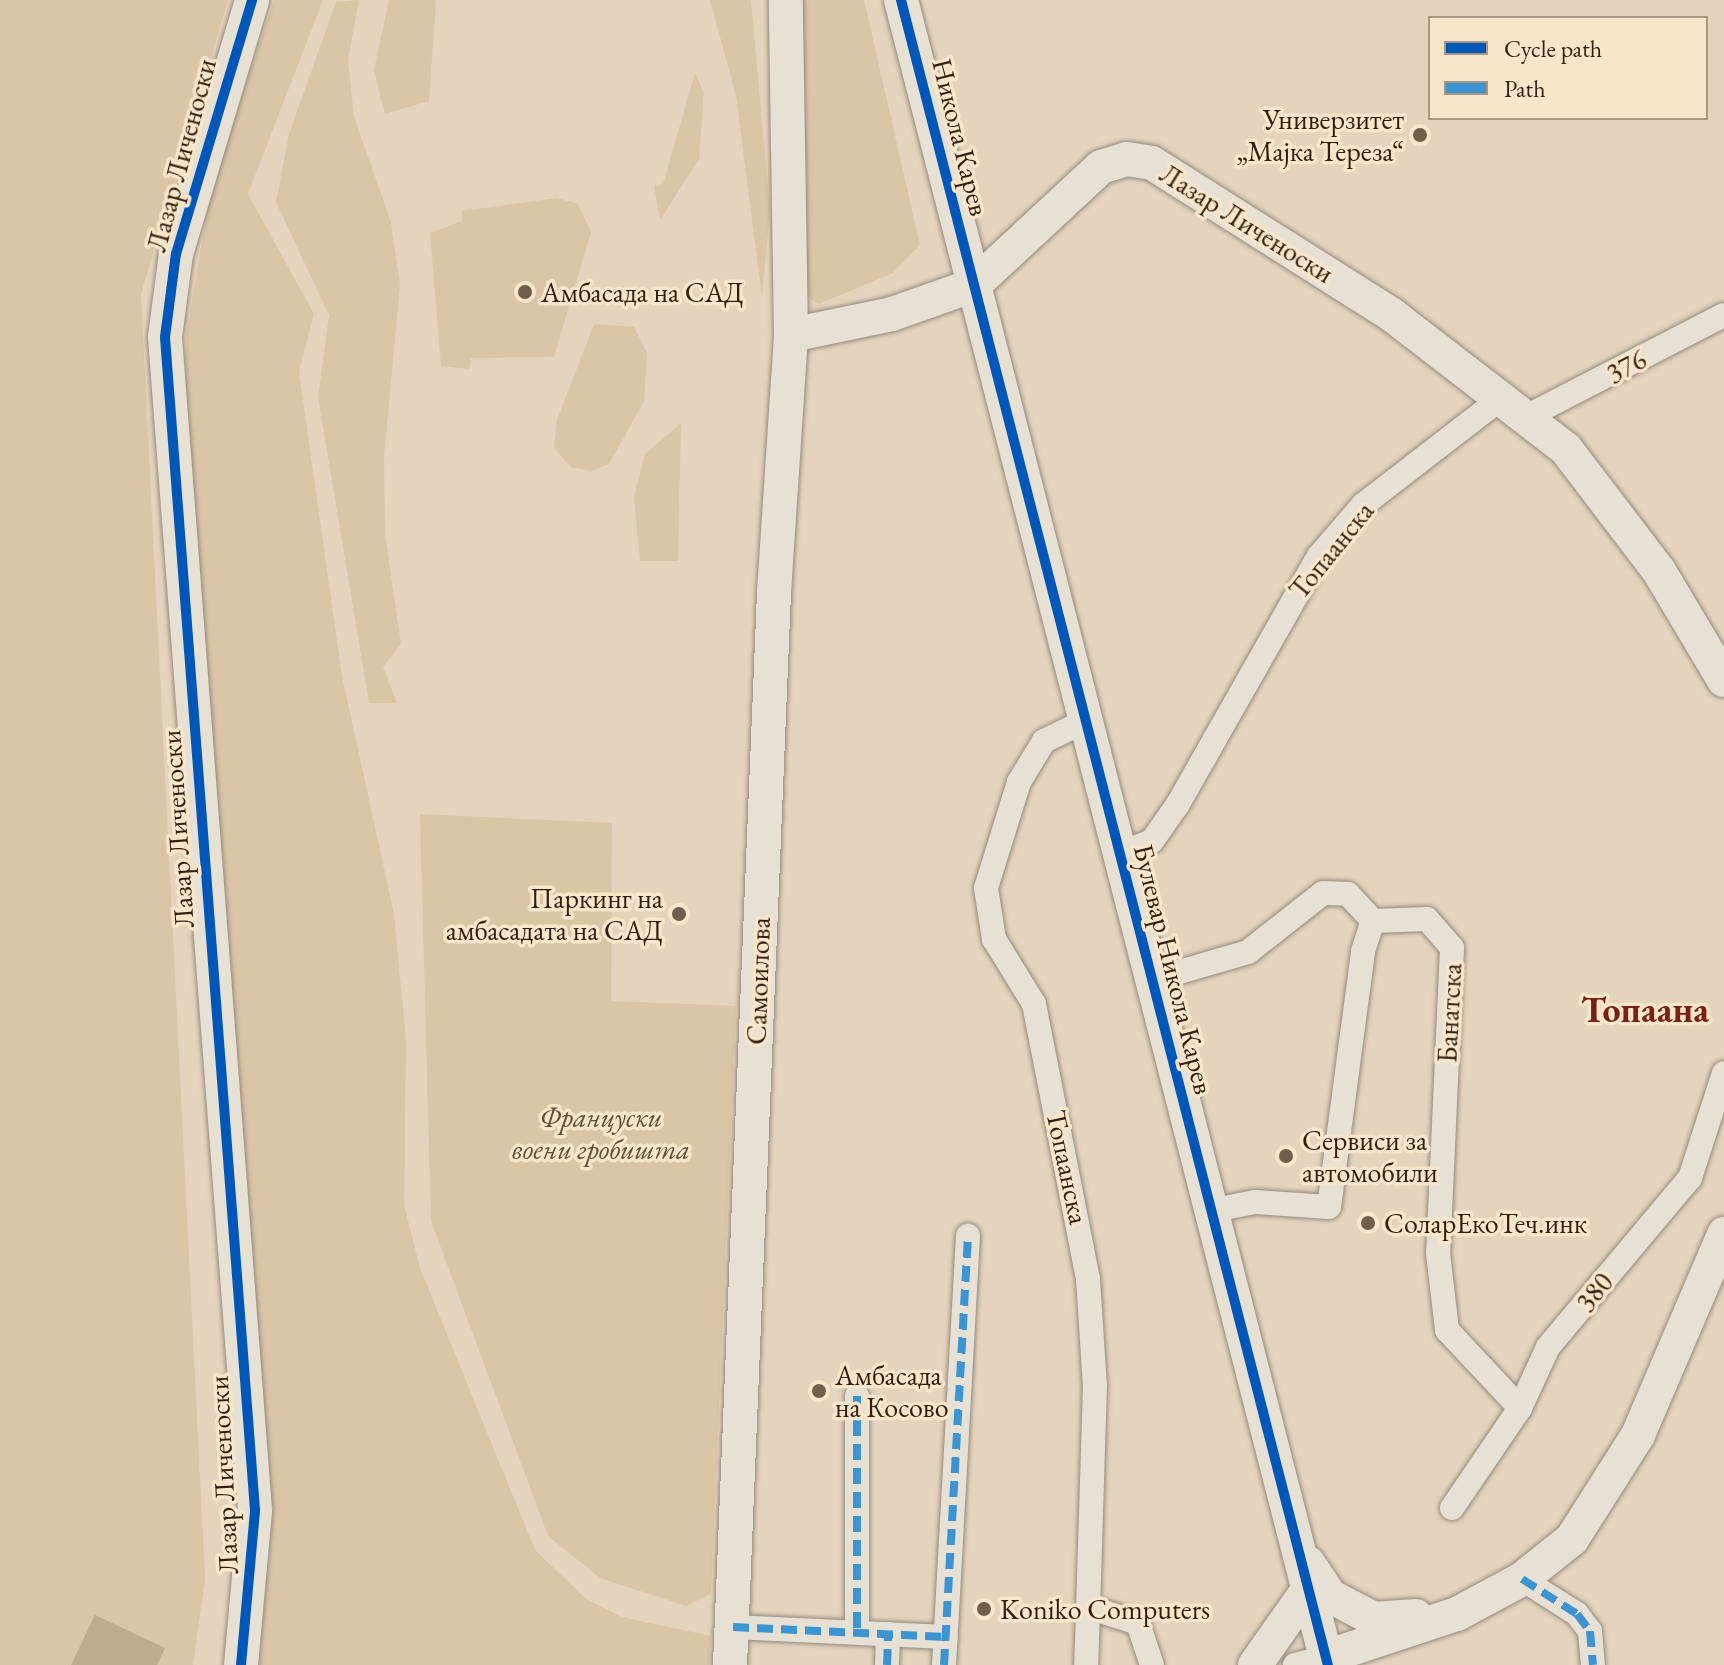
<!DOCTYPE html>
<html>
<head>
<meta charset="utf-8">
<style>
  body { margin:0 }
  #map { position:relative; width:1724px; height:1665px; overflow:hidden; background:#e4d4bd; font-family:"EB Garamond",serif }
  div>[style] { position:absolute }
  .green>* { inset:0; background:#dac5a6 }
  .water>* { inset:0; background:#c1ab8d }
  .roads { filter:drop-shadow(0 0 2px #958a7c) drop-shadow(0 0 2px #958a7c) }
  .street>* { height:24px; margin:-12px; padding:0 12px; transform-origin:12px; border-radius:12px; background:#e7e0d5 }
  .secondary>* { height:34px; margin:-17px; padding:0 17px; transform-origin:17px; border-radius:17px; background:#e7e0d5 }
  .quiet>* { height:8px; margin-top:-4px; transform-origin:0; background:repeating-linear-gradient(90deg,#3d94d3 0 16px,transparent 0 24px) }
  .cycleway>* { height:10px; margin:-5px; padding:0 5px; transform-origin:5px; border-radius:5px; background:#0057b8 }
  .dots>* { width:22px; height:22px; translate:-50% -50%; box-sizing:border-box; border:4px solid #f7e6ca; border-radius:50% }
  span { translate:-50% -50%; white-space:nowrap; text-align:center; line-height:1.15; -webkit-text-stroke:7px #f7e6ca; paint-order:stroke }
  .poi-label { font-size:28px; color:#331e11 }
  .right { translate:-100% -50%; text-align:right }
  .left { translate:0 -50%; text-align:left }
  .street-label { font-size:28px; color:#331e11 }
  .park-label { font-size:28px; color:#634c38; font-style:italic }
  .district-label { font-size:36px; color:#7a1f14; font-weight:700 }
  .legend { position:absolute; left:1428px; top:16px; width:280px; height:104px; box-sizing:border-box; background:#f7e6ca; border:2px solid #a99680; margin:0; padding:10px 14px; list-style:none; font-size:24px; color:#331e11 }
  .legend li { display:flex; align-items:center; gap:16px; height:40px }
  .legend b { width:40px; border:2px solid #a99680 }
</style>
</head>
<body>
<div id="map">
  <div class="green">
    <div style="clip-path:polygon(0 0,228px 0,141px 294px,205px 1579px,193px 1665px,0 1665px)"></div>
    <div style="clip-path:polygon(274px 0,323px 0,248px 194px,314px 314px,299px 372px,342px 676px,394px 914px,406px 1041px,404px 1205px,420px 1268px,535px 1550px,586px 1599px,622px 1617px,711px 1636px,709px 1665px,258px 1665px,269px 1519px,184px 503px,186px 337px,211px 188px)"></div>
    <div style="clip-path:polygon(359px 0,348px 60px,354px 117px,391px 222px,400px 285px,384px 457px,385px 534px,401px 644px,383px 667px,397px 703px,369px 703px,318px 398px,329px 315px,276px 202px,289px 134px,336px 2px)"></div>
    <div style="clip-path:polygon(389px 0,436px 0,429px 101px,385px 114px,374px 70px)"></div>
    <div style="clip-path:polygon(710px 0,751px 0,770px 210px,762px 297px,736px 96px)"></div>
    <div style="clip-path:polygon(796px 0,864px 0,920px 245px,893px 273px,819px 304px,797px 291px)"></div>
    <div style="clip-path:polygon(695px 73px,704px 93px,699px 159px,660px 220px,654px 185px,663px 184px)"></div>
    <div style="clip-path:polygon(557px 198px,578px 204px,591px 232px,554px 357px,471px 358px,469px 369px,441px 366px,430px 233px,462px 221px,462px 211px)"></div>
    <div style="clip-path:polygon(594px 324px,634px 327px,647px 353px,644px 401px,609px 464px,592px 471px,571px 467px,554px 448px,557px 420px)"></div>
    <div style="clip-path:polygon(681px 423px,678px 561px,640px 561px,634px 497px,645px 454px)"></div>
    <div style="clip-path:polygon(420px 814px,612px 823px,611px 1001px,736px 1006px,711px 1594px,686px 1606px,600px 1578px,548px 1536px,431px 1221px)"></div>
  </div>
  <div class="water">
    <div style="clip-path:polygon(95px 1615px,165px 1648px,157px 1665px,71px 1665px)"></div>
  </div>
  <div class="roads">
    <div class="street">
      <div style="left:1528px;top:416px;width:220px;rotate:-27.3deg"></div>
      <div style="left:1085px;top:721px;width:46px;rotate:154deg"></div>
      <div style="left:1044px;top:741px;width:48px;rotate:121.4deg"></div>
      <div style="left:1019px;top:782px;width:111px;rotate:107.3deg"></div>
      <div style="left:986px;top:888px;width:52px;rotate:81.1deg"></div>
      <div style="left:994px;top:939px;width:76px;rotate:58.4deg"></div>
      <div style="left:1034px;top:1004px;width:280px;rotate:78.9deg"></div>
      <div style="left:1088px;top:1279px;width:107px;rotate:86.3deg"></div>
      <div style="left:1095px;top:1386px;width:279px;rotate:91.8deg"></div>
      <div style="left:1121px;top:853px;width:33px;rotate:-21deg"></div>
      <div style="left:1152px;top:841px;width:45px;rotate:-54.9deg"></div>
      <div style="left:1178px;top:804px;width:285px;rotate:-60.4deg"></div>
      <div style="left:1319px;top:556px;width:67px;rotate:-49.2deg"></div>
      <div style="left:1363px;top:505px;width:178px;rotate:-37.7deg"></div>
      <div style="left:1152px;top:980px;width:100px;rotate:-16.3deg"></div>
      <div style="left:1248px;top:952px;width:95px;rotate:-38.2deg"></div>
      <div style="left:1323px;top:893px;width:25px;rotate:2deg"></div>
      <div style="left:1348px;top:894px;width:37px;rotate:47deg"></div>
      <div style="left:1209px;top:1211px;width:47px;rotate:-11.1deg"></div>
      <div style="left:1255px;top:1202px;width:74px;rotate:3.9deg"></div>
      <div style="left:1329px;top:1207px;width:258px;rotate:-82.4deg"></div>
      <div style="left:1363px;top:951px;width:32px;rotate:-72deg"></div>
      <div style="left:1373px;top:921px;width:54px;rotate:-2.1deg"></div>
      <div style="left:1427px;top:919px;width:38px;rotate:49deg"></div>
      <div style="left:1452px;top:948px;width:305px;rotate:92.6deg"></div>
      <div style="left:1438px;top:1253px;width:78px;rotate:83.3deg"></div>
      <div style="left:1447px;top:1330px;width:107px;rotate:46.9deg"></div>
      <div style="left:857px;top:1396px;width:234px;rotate:90deg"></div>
      <div style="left:1452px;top:1508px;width:121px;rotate:-55.8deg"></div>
      <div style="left:1520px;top:1408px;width:67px;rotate:-65.3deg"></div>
      <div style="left:1548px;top:1347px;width:221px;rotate:-50deg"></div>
      <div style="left:1690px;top:1178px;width:110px;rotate:-72.1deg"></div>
      <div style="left:1522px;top:1579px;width:65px;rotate:32.5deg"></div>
      <div style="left:1577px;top:1614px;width:21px;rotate:53deg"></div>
      <div style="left:1590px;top:1631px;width:34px;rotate:85deg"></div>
      <div style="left:1091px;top:1608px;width:49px;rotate:17.7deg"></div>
      <div style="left:1138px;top:1623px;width:44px;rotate:71.6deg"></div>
      <div style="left:733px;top:1627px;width:213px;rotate:2.7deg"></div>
      <div style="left:887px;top:1665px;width:31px;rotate:-88deg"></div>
      <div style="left:944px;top:1665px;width:430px;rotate:-86.8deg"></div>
      <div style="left:1295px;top:1665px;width:32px;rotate:-14deg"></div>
    </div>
    <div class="secondary">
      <div style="left:901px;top:0;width:1719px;rotate:75.62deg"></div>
      <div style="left:791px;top:335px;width:103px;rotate:-11.7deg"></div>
      <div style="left:892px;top:314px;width:87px;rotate:-19.5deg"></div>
      <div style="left:974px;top:285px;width:173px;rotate:-42.9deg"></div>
      <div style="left:1101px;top:167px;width:27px;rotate:-17deg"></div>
      <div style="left:1127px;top:159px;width:25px;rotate:9deg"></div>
      <div style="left:1152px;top:163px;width:284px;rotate:32.3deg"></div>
      <div style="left:1392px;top:315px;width:220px;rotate:37.6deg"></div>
      <div style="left:1566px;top:449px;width:153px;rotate:52.7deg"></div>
      <div style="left:1659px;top:571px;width:127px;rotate:59.2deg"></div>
      <div style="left:1308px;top:1563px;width:40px;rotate:56deg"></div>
      <div style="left:1330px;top:1596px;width:50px;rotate:27.6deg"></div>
      <div style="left:1374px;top:1619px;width:42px;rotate:-4.1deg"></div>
      <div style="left:1326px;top:1657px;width:138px;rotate:-18.2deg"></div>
      <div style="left:1457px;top:1614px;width:74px;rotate:-28.3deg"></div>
      <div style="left:1522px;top:1579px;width:64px;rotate:-38.7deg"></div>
      <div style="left:1572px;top:1539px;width:123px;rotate:-57.6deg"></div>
      <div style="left:1638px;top:1435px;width:219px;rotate:-66.8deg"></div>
      <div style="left:241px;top:1665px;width:156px;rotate:-84.8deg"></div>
      <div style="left:255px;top:1510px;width:1176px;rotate:-94.39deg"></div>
      <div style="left:165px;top:337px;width:84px;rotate:-82.5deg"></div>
      <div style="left:176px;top:254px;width:265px;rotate:-73.3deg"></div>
      <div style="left:730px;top:1665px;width:1074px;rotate:-87.65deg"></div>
      <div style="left:774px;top:592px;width:258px;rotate:-86.2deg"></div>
      <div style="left:791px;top:335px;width:335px;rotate:-90.9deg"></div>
      <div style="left:1255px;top:1665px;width:92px;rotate:-54.8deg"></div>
    </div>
  </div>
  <div class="quiet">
    <div style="left:857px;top:1396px;width:234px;rotate:90deg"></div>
    <div style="left:1522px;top:1579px;width:65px;rotate:32.5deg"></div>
    <div style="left:1577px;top:1614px;width:21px;rotate:53deg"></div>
    <div style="left:1590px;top:1631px;width:34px;rotate:85deg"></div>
    <div style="left:733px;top:1627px;width:213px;rotate:2.7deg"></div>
    <div style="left:887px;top:1665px;width:31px;rotate:-88deg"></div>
    <div style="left:944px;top:1665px;width:430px;rotate:-86.8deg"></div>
  </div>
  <div class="cycleway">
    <div style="left:901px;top:0;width:1719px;rotate:75.62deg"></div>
    <div style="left:241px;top:1665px;width:156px;rotate:-84.8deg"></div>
    <div style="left:255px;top:1510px;width:1176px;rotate:-94.39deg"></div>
    <div style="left:165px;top:337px;width:84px;rotate:-82.5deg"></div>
    <div style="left:176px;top:254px;width:265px;rotate:-73.3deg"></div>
  </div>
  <div class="dots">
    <div style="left:1420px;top:135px;background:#715e4d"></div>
    <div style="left:525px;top:292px;background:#715e4d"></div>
    <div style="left:679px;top:914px;background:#715e4d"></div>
    <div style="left:1286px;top:1156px;background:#715e4d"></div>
    <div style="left:1368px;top:1223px;background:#715e4d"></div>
    <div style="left:819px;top:1391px;background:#715e4d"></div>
    <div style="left:984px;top:1609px;background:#715e4d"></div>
  </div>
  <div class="poi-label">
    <span class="right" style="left:1404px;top:135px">Универзитет<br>„Мајка Тереза“</span>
    <span class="left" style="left:541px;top:292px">Амбасада на САД</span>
    <span class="right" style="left:663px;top:914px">Паркинг на<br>амбасадата на САД</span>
    <span class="left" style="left:1302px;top:1156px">Сервиси за<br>автомобили</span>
    <span class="left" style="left:1384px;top:1223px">СоларЕкоТеч.инк</span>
    <span class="left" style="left:835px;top:1391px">Амбасада<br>на Косово</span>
    <span class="left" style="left:1000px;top:1609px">Koniko Computers</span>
  </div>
  <div class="street-label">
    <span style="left:961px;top:137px;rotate:76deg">Никола Карев</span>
    <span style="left:181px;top:155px;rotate:-75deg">Лазар Личеноски</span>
    <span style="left:1247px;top:223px;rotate:32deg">Лазар Личеноски</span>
    <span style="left:1626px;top:366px;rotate:-27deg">376</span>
    <span style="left:1331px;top:550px;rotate:-51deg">Топаанска</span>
    <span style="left:177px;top:829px;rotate:-94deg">Лазар Личеноски</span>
    <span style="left:1174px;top:969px;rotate:76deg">Булевар Никола Карев</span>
    <span style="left:758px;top:981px;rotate:-88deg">Самоилова</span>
    <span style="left:1449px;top:1013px;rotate:-87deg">Банатска</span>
    <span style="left:1068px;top:1167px;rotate:78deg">Топаанска</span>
    <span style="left:1594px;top:1292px;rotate:-50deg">380</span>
    <span style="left:223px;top:1475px;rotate:-93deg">Лазар Личеноски</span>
  </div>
  <div class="park-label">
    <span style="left:601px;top:1133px">Француски<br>воени гробишта</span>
  </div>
  <div class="district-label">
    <span style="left:1645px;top:1010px">Топаана</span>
  </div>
  <ul class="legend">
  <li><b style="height:10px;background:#0057b8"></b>Cycle path</li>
  <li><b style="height:10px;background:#3d94d3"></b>Path</li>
  </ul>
</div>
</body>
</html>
